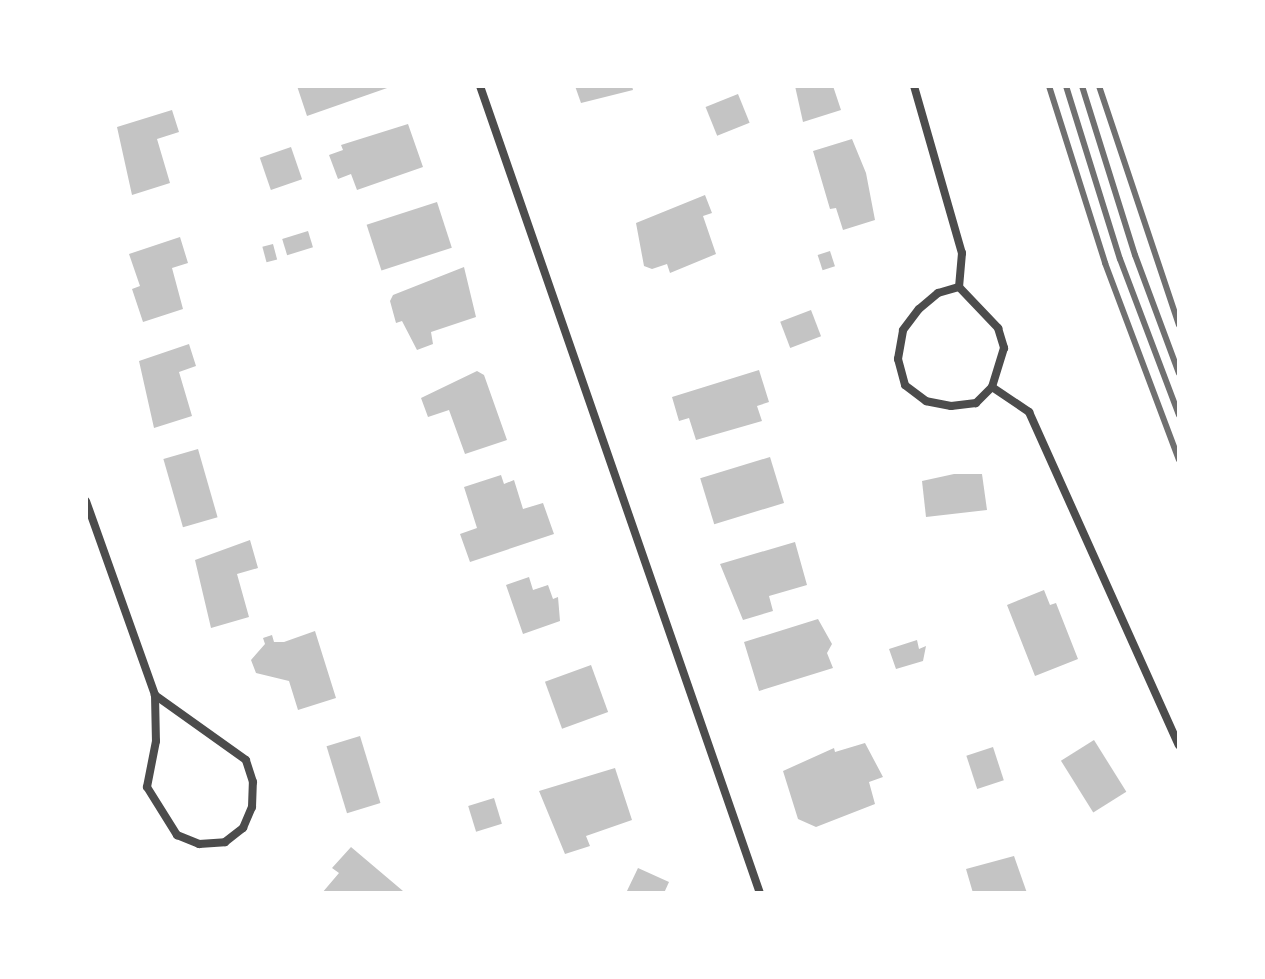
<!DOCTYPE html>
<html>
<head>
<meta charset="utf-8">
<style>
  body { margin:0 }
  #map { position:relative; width:1265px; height:979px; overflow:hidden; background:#fff; font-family:"Source Sans 3",sans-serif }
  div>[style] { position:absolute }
  .building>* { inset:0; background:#c4c4c4; transform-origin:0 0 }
  .minor>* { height:8px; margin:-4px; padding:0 4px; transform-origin:4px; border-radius:4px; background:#4c4c4c }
  .rail>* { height:6px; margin:-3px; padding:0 3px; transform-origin:3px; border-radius:3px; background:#707070 }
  span { translate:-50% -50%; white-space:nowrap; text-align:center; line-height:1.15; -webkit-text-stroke:8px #fff; paint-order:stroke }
  .frame { position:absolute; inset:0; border:88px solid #fff; pointer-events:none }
</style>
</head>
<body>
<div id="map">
  <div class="building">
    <div style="clip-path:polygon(297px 86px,390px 86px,390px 87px,307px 116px)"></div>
    <div style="clip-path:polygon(575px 86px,632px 86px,633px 90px,581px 103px)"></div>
    <div style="clip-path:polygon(795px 86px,833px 86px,841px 110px,803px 122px)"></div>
    <div style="left:738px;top:94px;width:31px;height:35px;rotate:68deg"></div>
    <div style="clip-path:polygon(172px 110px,179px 132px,157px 139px,170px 183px,132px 195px,117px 127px)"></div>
    <div style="clip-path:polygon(408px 124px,423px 167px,357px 190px,351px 174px,338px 179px,329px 155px,343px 150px,341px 145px)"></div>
    <div style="clip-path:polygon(852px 139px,866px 173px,875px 220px,843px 230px,836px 208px,830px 209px,813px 151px)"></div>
    <div style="left:291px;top:147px;width:34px;height:33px;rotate:71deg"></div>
    <div style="clip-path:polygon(705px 195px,712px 213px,703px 216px,716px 254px,670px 273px,667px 264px,652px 269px,644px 266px,636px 223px)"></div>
    <div style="left:437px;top:202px;width:48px;height:74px;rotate:72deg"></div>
    <div style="left:308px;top:231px;width:17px;height:27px;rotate:73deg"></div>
    <div style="clip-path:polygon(180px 237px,188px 263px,172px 268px,183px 309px,143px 322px,132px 289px,140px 286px,129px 254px)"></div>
    <div style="left:273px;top:244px;width:16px;height:11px;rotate:75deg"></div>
    <div style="left:830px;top:251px;width:16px;height:13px;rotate:72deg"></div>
    <div style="clip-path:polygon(464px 267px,476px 317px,431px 332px,433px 344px,417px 350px,402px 321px,396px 323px,390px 301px,393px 295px)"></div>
    <div style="left:811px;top:310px;width:28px;height:33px;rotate:69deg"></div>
    <div style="clip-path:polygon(189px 344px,196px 366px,179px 372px,192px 416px,154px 428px,139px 361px)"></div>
    <div style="clip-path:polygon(759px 370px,769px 402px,757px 406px,762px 421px,696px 440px,689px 418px,679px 421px,672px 397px)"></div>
    <div style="clip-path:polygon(477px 371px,484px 375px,507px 440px,465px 454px,449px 410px,428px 417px,421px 398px)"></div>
    <div style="left:198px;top:449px;width:71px;height:36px;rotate:74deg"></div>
    <div style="left:770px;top:457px;width:48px;height:73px;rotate:73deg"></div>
    <div style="clip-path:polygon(954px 474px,982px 474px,987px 510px,926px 517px,922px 481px)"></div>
    <div style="clip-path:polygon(501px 475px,504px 484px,514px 480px,523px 509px,543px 503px,554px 534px,470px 562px,460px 534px,477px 528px,464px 487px)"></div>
    <div style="clip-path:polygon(250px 540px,258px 568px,237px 574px,249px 617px,211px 628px,195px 560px)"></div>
    <div style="clip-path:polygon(795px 542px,807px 585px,769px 596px,773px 611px,743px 620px,720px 564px)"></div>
    <div style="clip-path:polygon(529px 577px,533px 590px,548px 585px,553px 599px,558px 597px,560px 621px,523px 634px,506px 585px)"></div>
    <div style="clip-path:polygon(1044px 590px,1050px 605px,1056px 603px,1078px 659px,1035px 676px,1007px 605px)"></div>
    <div style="clip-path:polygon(818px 619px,832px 644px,827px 653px,833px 668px,759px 691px,744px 642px)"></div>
    <div style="clip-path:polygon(315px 631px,336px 698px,298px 710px,289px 681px,256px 673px,251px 660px,265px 644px,263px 638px,272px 635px,274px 642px,284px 642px)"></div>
    <div style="clip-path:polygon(917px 640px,919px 649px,926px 646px,923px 661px,896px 669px,889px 649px)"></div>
    <div style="left:591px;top:665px;width:50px;height:49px;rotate:70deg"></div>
    <div style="left:360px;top:736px;width:70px;height:35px;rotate:73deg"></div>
    <div style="left:1094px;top:740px;width:61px;height:39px;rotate:58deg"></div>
    <div style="clip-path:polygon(865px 743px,883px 777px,869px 782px,875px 804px,816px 827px,798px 819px,783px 771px,834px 748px,835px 752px)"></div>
    <div style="left:993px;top:747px;width:35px;height:28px;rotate:72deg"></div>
    <div style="clip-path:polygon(615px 768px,632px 820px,586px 836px,590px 846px,565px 854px,539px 791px)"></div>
    <div style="left:494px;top:798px;width:27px;height:27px;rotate:73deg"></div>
    <div style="clip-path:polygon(351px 847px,403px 891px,401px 893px,322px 893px,339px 873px,332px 868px)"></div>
    <div style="clip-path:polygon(1014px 856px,1027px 893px,973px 893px,966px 869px)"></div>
    <div style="clip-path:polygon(638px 868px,669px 882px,664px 893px,626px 893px)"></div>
  </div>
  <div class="minor">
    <div style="left:480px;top:86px;width:854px;rotate:70.87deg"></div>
    <div style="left:914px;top:86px;width:174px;rotate:74deg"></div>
    <div style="left:962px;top:253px;width:34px;rotate:95deg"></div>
    <div style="left:959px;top:287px;width:57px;rotate:46.4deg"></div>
    <div style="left:998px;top:328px;width:21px;rotate:73deg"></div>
    <div style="left:1004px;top:348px;width:41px;rotate:107.1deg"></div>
    <div style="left:992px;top:387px;width:23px;rotate:135deg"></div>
    <div style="left:976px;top:403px;width:25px;rotate:173deg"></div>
    <div style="left:951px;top:406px;width:25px;rotate:-169deg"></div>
    <div style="left:926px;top:401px;width:26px;rotate:-143deg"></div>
    <div style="left:905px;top:385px;width:27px;rotate:-105deg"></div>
    <div style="left:898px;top:359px;width:29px;rotate:-80deg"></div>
    <div style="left:903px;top:330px;width:26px;rotate:-53deg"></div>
    <div style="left:919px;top:309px;width:25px;rotate:-40deg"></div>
    <div style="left:938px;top:293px;width:22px;rotate:-16deg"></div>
    <div style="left:992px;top:387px;width:45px;rotate:34deg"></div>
    <div style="left:1029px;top:412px;width:365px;rotate:65.8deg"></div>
    <div style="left:86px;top:501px;width:206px;rotate:70.4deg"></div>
    <div style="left:155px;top:695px;width:46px;rotate:88.8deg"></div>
    <div style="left:156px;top:741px;width:47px;rotate:101.1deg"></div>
    <div style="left:147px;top:787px;width:57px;rotate:58deg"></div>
    <div style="left:177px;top:835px;width:24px;rotate:22deg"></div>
    <div style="left:199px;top:844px;width:26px;rotate:-4deg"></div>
    <div style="left:225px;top:842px;width:23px;rotate:-38deg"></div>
    <div style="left:243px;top:828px;width:23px;rotate:-67deg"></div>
    <div style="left:252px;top:807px;width:25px;rotate:-88deg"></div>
    <div style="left:253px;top:782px;width:23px;rotate:-108deg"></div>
    <div style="left:246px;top:760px;width:112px;rotate:-144.5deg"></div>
  </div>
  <div class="rail">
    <div style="left:1049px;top:86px;width:186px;rotate:72.4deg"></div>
    <div style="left:1105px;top:263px;width:210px;rotate:69.4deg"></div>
    <div style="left:1066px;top:86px;width:181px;rotate:72.7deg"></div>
    <div style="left:1120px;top:259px;width:167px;rotate:69.3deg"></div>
    <div style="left:1082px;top:86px;width:177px;rotate:72.6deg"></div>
    <div style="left:1135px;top:255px;width:126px;rotate:69.6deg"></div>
    <div style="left:1099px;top:86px;width:252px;rotate:71.5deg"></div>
  </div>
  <div class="frame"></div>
</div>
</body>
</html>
